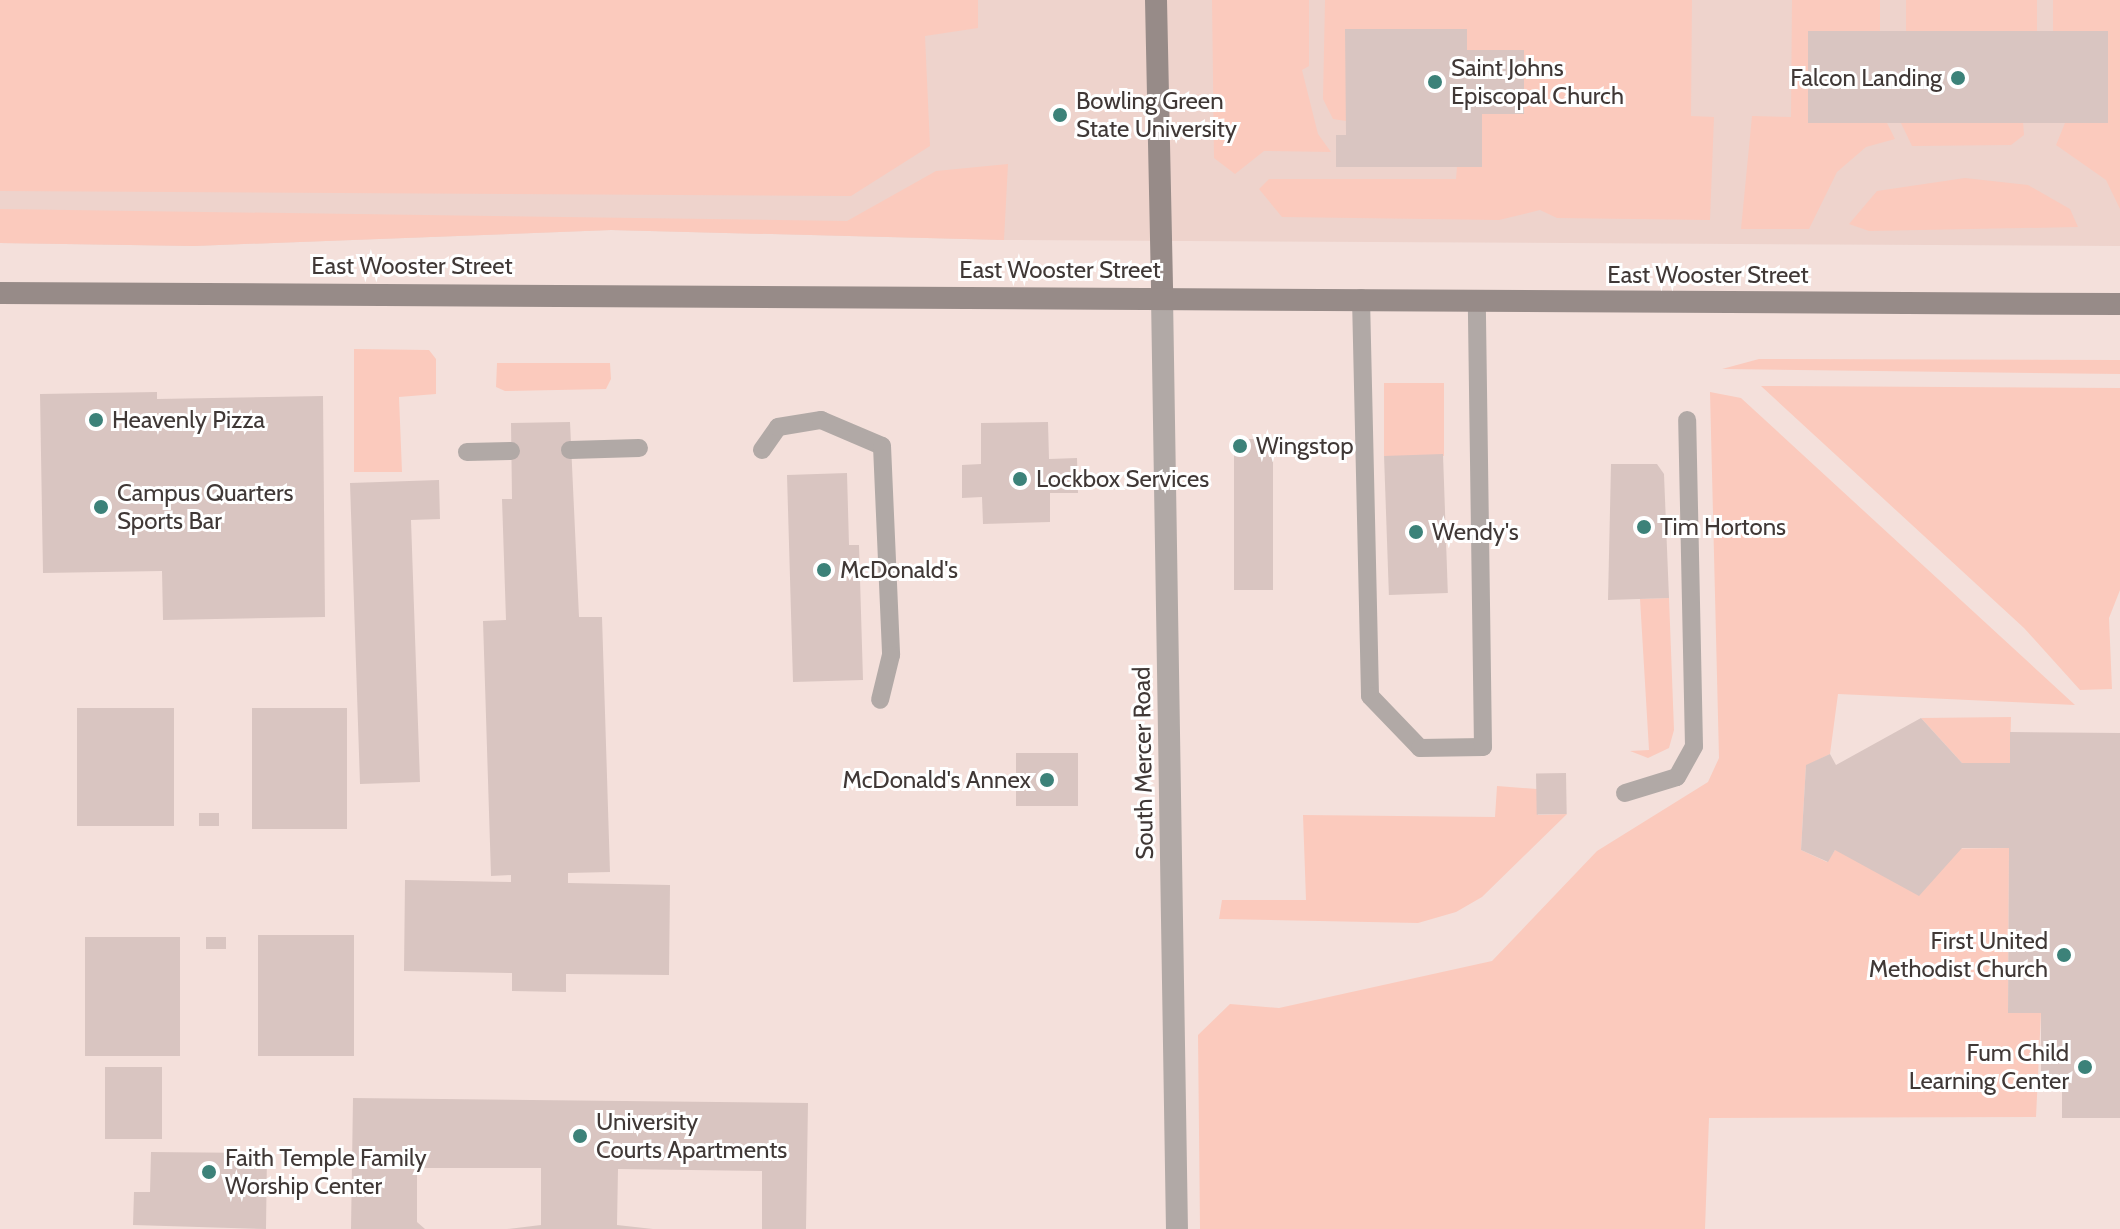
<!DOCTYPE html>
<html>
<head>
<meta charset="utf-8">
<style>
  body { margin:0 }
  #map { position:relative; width:2120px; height:1229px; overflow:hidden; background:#f4e0db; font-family:Cabin,sans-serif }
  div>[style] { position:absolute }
  .built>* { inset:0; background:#eed3cc }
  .green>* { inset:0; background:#fbcabd; transform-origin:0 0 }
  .building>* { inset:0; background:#d9c5c1; transform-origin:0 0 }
  .service>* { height:18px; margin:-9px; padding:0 9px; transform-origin:9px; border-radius:9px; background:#b1a9a6 }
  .tertiary>* { height:22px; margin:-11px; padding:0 11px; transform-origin:11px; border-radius:11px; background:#b1a9a6 }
  .secondary>* { height:22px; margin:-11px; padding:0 11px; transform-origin:11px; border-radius:11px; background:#978b88 }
  .dots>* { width:22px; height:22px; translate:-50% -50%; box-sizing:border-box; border:4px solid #fff; border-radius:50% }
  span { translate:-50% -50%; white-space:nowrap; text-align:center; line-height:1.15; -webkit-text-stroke:6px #fff; paint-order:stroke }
  .poi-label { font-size:24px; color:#403836 }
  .left { translate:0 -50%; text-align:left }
  .right { translate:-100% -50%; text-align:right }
  .street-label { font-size:24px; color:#403836 }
</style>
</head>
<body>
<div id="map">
  <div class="built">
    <div style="clip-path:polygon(0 0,2120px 0,2120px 246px,1004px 240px,611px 230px,194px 246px,0 243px)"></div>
  </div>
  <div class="green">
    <div style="clip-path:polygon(0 0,978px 0,978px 28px,925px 36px,930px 146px,851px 196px,0 191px)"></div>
    <div style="clip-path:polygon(1212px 0,1309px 0,1309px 66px,1302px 70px,1318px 134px,1331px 152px,1264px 151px,1235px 174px,1214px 158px)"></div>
    <div style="clip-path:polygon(1325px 0,1692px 0,1691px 116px,1714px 117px,1710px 220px,1557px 218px,1540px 210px,1499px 220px,1282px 217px,1259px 189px,1269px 179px,1456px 179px,1457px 167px,1482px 167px,1482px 114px,1524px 114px,1467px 50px,1467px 29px,1346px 29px,1346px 121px,1333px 119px,1323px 99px)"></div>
    <div style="clip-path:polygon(1792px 0,1880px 0,1880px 35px,1808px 31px,1808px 123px,1886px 121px,1895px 139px,1866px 147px,1837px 172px,1809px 229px,1741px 229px,1752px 116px,1791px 117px)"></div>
    <div style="left:1906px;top:0;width:131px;height:35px"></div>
    <div style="clip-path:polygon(2053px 0,2120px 0,2120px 209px,2106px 180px,2056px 145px,2065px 123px,2108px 123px,2053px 35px)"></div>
    <div style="clip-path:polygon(1900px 121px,2023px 121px,2024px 135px,2011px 145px,1912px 146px)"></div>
    <div style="clip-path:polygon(1008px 164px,1004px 240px,611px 230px,194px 246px,0 243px,0 209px,847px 221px,936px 171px)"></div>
    <div style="clip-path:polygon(1965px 178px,2028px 185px,2070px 209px,2078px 227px,1869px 231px,1849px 224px,1877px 191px)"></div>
    <div style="clip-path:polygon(354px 349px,429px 350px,436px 359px,436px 394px,399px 397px,402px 472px,354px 472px)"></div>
    <div style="clip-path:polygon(1759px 359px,2120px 360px,2120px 374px,1722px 369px)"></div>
    <div style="clip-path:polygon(497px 363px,610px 363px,611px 379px,606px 389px,505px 391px,496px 387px)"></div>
    <div style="left:1384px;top:383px;width:60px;height:73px"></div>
    <div style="clip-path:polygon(1761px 386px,2120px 388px,2120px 590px,2109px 618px,2112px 689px,2080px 690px,2024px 628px)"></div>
    <div style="clip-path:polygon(1710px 392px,1741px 398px,2075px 705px,1838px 694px,1830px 754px,1806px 766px,1801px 850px,1827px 862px,1835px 850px,2009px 848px,2008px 1013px,2041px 1013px,2036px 1117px,1709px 1118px,1705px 1229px,1200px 1229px,1198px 1035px,1230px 1004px,1279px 1008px,1492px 961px,1597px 851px,1708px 782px,1719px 758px)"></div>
    <div style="clip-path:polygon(1669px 598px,1674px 730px,1669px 748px,1648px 758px,1630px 751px,1649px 750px,1640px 599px)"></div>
    <div style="clip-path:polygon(2011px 717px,2010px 763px,1962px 763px,1921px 718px)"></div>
    <div style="clip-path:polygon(1497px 786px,1537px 789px,1538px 815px,1567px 814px,1482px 897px,1456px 912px,1418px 923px,1219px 919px,1222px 900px,1306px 900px,1303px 815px,1495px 817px)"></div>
  </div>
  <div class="building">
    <div style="clip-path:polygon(1345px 29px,1467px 29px,1467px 50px,1524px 50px,1524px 114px,1482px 114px,1482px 167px,1336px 167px,1336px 135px,1346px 135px)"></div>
    <div style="left:1808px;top:31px;width:300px;height:92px"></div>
    <div style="clip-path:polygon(157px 392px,157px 399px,323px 396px,325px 617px,163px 620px,162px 571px,43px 573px,40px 394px)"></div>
    <div style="clip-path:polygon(570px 422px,579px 617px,602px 617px,610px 872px,568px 873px,568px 883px,670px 885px,669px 975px,566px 974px,566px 992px,512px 991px,512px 973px,404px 971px,405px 880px,511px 882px,511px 875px,491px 876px,483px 621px,506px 620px,502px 499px,512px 499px,511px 423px)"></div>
    <div style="clip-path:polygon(1048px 422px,1049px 459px,1077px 458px,1078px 493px,1050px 493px,1050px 522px,983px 524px,982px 497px,962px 498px,962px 465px,981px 464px,981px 423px)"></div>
    <div style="left:1234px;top:439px;width:39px;height:151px"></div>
    <div style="left:1443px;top:454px;width:139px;height:59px;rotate:88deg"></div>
    <div style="clip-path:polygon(1611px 464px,1657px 464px,1664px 474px,1669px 598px,1608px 600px)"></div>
    <div style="clip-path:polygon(847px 473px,849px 545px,859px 545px,863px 680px,793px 682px,787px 475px)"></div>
    <div style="clip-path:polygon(439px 480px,440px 519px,411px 520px,420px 782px,360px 784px,350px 483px)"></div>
    <div style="left:77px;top:708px;width:97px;height:118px"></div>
    <div style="left:347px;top:708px;width:121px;height:95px;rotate:90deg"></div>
    <div style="clip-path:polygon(1921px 718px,1962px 763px,2010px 763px,2010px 732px,2120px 733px,2120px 1118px,2062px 1118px,2062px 1088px,2041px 1088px,2041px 1013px,2008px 1013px,2009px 848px,1962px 848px,1919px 896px,1835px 850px,1828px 862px,1801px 850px,1806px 765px,1830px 754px,1836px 765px)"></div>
    <div style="left:1078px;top:753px;width:53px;height:62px;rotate:90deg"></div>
    <div style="left:1566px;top:773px;width:41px;height:30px;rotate:89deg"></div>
    <div style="left:199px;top:813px;width:20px;height:13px"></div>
    <div style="left:258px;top:935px;width:96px;height:121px"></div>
    <div style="left:85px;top:937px;width:95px;height:119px"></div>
    <div style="left:206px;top:937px;width:20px;height:12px"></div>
    <div style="left:105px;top:1067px;width:57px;height:72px"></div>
    <div style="clip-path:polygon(353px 1098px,808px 1103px,806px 1229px,762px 1229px,762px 1171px,618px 1169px,617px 1225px,653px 1229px,507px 1229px,541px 1225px,541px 1168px,417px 1168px,417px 1222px,425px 1229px,351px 1229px)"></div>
    <div style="clip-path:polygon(151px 1152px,267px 1153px,266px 1229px,133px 1225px,134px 1192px,150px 1192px)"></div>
  </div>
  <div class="service">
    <div style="left:1361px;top:298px;width:398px;rotate:88.7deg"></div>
    <div style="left:1370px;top:696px;width:72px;rotate:46.1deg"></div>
    <div style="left:1420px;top:748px;width:63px;rotate:-0.9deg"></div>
    <div style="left:1483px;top:747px;width:447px;rotate:-90.8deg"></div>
    <div style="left:570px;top:450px;width:69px;rotate:-1.7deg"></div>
    <div style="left:762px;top:450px;width:28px;rotate:-55deg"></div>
    <div style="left:778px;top:427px;width:44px;rotate:-9.2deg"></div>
    <div style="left:821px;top:420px;width:66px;rotate:23.1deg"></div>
    <div style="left:882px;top:446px;width:209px;rotate:87.5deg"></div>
    <div style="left:891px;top:655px;width:46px;rotate:103.7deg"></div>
    <div style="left:467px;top:452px;width:44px;rotate:-1.3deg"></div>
    <div style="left:1625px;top:793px;width:54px;rotate:-17.1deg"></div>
    <div style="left:1677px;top:777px;width:35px;rotate:-61deg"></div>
    <div style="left:1694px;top:746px;width:326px;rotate:-91.2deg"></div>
  </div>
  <div class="tertiary">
    <div style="left:1162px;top:297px;width:932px;rotate:89.08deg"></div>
  </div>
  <div class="secondary">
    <div style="left:1156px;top:0;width:297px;rotate:88.8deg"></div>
    <div style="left:0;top:293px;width:2120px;rotate:0.3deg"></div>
  </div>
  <div class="dots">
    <div style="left:1958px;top:78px;background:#3c8279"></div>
    <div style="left:1435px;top:82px;background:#3c8279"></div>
    <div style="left:1060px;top:115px;background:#3c8279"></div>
    <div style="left:96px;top:420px;background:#3c8279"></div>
    <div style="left:1240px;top:446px;background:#3c8279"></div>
    <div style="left:1020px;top:479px;background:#3c8279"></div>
    <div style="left:101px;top:507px;background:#3c8279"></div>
    <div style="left:1644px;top:527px;background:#3c8279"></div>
    <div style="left:1416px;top:532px;background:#3c8279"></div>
    <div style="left:824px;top:570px;background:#3c8279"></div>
    <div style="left:1047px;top:780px;background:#3c8279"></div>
    <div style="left:2064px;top:955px;background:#3c8279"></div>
    <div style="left:2085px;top:1067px;background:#3c8279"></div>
    <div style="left:580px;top:1136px;background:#3c8279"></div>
    <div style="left:209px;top:1172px;background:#3c8279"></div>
  </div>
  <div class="poi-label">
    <span class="left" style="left:1451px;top:82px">Saint Johns<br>Episcopal Church</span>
    <span class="right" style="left:1942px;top:78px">Falcon Landing</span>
    <span class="left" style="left:1076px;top:115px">Bowling Green<br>State University</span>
    <span class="left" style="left:112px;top:420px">Heavenly Pizza</span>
    <span class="left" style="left:1256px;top:446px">Wingstop</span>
    <span class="left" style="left:1036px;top:479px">Lockbox Services</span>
    <span class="left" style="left:117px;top:507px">Campus Quarters<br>Sports Bar</span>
    <span class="left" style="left:1660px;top:527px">Tim Hortons</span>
    <span class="left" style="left:1432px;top:532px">Wendy's</span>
    <span class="left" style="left:840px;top:570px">McDonald's</span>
    <span class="right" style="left:1031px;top:780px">McDonald's Annex</span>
    <span class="right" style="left:2048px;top:955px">First United<br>Methodist Church</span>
    <span class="right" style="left:2069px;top:1067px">Fum Child<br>Learning Center</span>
    <span class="left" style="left:596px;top:1136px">University<br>Courts Apartments</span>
    <span class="left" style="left:225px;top:1172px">Faith Temple Family<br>Worship Center</span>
  </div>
  <div class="street-label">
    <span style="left:412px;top:266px">East Wooster Street</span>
    <span style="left:1060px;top:270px">East Wooster Street</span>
    <span style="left:1708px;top:275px">East Wooster Street</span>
    <span style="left:1143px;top:763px;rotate:-91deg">South Mercer Road</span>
  </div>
</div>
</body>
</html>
